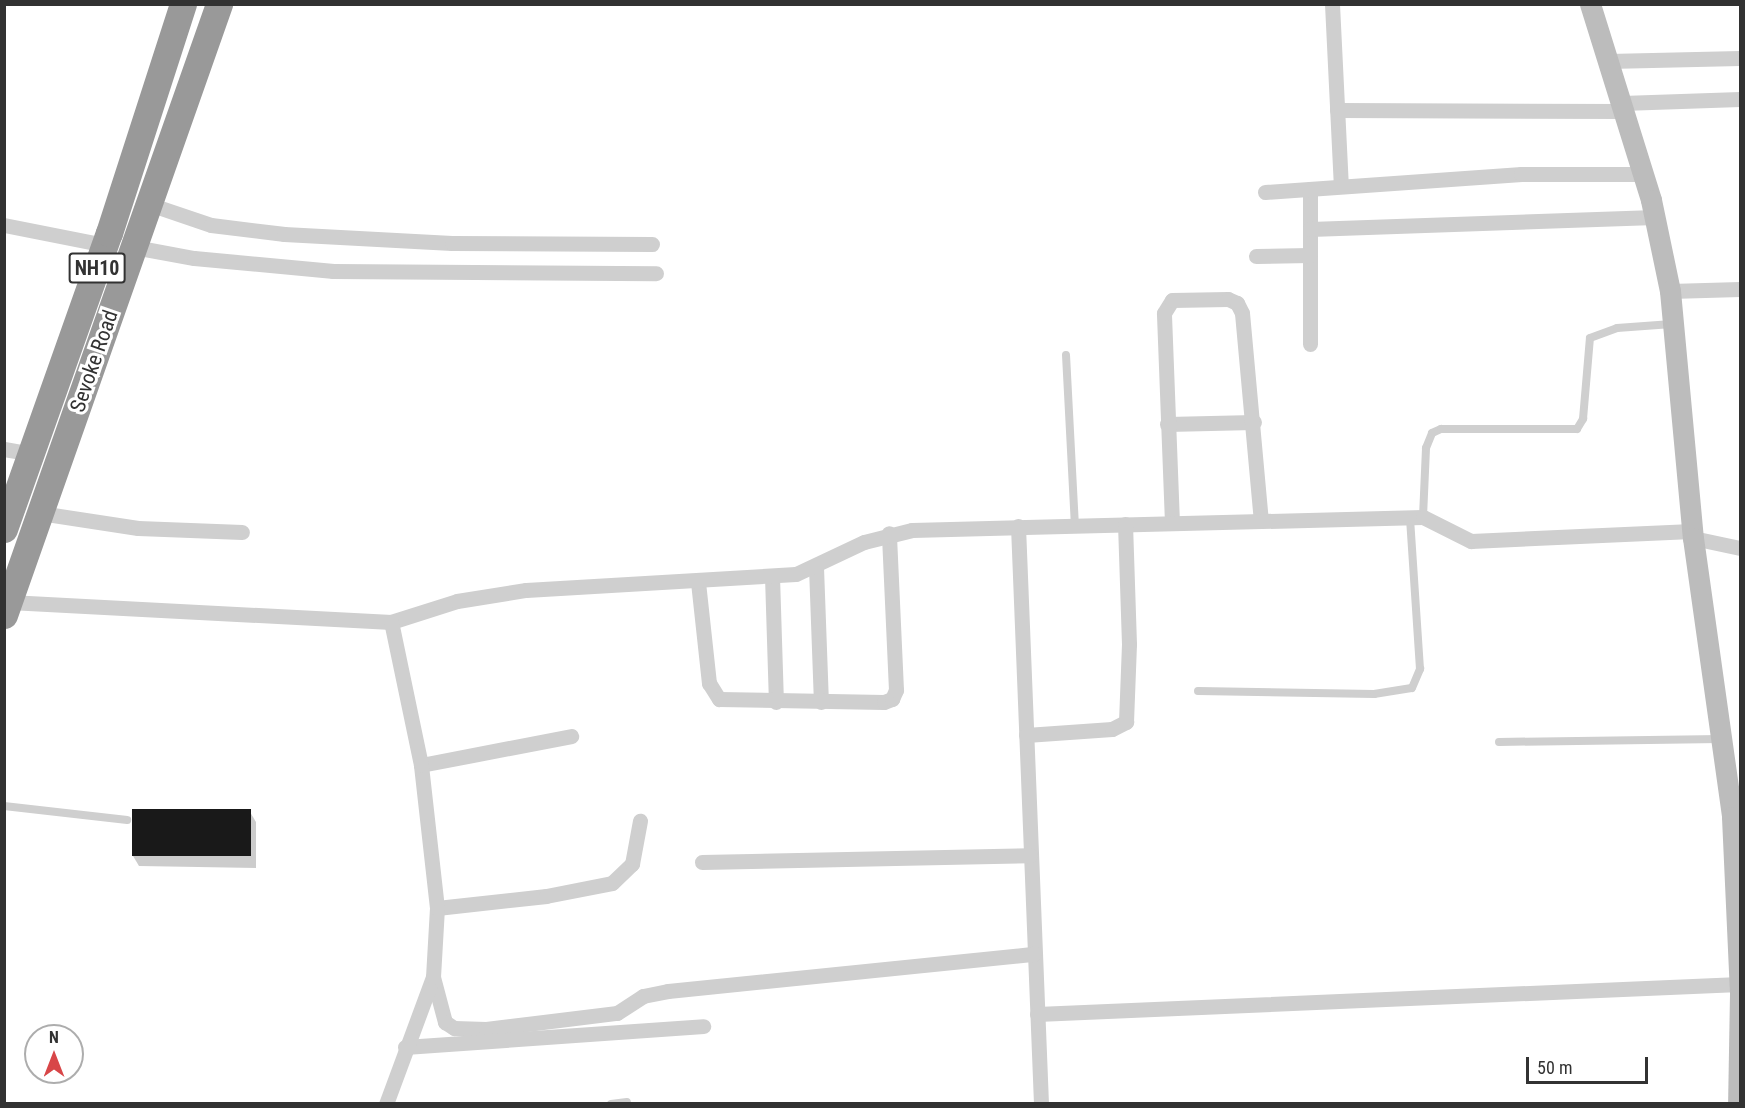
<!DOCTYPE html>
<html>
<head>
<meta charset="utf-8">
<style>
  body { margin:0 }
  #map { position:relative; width:1745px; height:1108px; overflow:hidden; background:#fff; font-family:"Roboto Condensed",sans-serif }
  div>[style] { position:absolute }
  .shadow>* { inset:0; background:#0003 }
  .building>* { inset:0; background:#191919; transform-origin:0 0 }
  .lane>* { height:8px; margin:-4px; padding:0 4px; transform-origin:4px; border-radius:4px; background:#cfcfcf }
  .street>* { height:15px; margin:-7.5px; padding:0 7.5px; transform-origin:7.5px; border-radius:7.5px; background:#cfcfcf }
  .secondary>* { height:21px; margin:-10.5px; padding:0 10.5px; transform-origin:10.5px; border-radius:10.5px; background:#bcbcbc }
  .highway>* { height:27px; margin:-13.5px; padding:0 13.5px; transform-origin:13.5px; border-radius:13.5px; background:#999 }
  span { translate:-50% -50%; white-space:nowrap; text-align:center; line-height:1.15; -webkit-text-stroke:6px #fff; paint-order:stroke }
  .shield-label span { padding:2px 4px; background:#fff; border:2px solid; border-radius:4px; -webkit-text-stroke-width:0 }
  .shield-label { font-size:20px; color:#323232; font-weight:700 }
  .street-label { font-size:21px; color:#323232 }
  .frame { position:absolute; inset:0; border:6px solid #323232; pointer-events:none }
  .north { position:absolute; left:24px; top:1024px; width:60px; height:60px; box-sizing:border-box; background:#fff; border:2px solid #adadad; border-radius:50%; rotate:0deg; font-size:16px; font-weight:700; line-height:24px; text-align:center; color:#323232 }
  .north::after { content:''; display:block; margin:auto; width:21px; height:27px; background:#d84648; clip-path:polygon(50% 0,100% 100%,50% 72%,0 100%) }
  .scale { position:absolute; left:1526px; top:1057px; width:122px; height:27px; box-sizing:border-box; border:3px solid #323232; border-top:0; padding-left:8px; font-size:18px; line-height:21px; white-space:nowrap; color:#323232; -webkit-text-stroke:4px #fff; paint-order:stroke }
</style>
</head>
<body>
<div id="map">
  <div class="shadow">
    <div style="clip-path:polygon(250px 812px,256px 822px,256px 868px,139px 866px,133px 856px)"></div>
  </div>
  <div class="building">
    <div style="left:132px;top:809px;width:119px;height:47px"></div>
  </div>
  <div class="lane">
    <div style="left:1066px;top:355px;width:170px;rotate:87deg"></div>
    <div style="left:1423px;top:517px;width:69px;rotate:-87.5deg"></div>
    <div style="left:1426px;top:448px;width:16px;rotate:-68deg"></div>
    <div style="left:1432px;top:433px;width:10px;rotate:-24deg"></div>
    <div style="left:1441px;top:429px;width:136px"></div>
    <div style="left:1577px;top:429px;width:12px;rotate:-59deg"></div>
    <div style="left:1583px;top:419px;width:81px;rotate:-85.1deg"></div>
    <div style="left:1590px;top:338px;width:29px;rotate:-20deg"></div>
    <div style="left:1617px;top:328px;width:55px;rotate:-4.2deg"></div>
    <div style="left:1198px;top:691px;width:176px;rotate:1deg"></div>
    <div style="left:1374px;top:694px;width:38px;rotate:-9deg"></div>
    <div style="left:1412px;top:688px;width:21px;rotate:-67deg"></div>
    <div style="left:1420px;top:669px;width:152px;rotate:-93.8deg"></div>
    <div style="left:1499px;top:742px;width:221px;rotate:-0.8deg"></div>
    <div style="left:4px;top:806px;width:124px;rotate:6.5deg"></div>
    <div style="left:611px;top:1104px;width:16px;rotate:-7deg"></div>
  </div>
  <div class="street">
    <div style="left:1332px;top:4px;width:182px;rotate:87.2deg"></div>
    <div style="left:1608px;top:61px;width:132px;rotate:-1.3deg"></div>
    <div style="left:1622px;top:103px;width:118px;rotate:-1.9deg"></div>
    <div style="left:1337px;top:110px;width:287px;rotate:0.2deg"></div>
    <div style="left:1310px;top:189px;width:155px;rotate:90deg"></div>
    <div style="left:1265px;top:192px;width:257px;rotate:-4deg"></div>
    <div style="left:1521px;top:174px;width:122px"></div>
    <div style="left:149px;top:204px;width:65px;rotate:18.7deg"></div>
    <div style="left:211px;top:225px;width:74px;rotate:7deg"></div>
    <div style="left:284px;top:234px;width:168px;rotate:3.1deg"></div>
    <div style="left:452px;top:243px;width:200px;rotate:0.3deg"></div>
    <div style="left:4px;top:225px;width:103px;rotate:11.2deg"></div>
    <div style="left:1310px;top:229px;width:345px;rotate:-2deg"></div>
    <div style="left:134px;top:247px;width:61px;rotate:10.4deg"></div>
    <div style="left:194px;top:258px;width:140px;rotate:5.3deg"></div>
    <div style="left:333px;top:271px;width:323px;rotate:0.4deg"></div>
    <div style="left:1256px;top:256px;width:54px;rotate:-1.1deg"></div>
    <div style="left:1670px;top:291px;width:70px;rotate:-1.6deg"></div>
    <div style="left:1167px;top:424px;width:87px;rotate:-1.3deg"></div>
    <div style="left:4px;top:449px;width:27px;rotate:10deg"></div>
    <div style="left:40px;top:513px;width:99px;rotate:8.7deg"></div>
    <div style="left:138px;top:528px;width:104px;rotate:2.2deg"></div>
    <div style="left:1172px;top:523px;width:210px;rotate:-92.2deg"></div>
    <div style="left:1164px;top:313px;width:15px;rotate:-58deg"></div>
    <div style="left:1172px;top:300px;width:56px;rotate:-1deg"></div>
    <div style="left:1228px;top:299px;width:10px;rotate:24deg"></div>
    <div style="left:1237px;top:303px;width:11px;rotate:63deg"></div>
    <div style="left:1242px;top:313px;width:208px;rotate:84.8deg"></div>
    <div style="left:1018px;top:526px;width:578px;rotate:87.72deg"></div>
    <div style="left:1693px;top:538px;width:48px;rotate:12deg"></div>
    <div style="left:816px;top:567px;width:135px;rotate:87.9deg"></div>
    <div style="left:772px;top:576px;width:126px;rotate:88.2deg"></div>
    <div style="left:698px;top:582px;width:102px;rotate:83.8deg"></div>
    <div style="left:709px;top:683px;width:19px;rotate:58deg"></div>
    <div style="left:719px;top:699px;width:165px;rotate:1deg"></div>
    <div style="left:884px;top:702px;width:9px;rotate:-21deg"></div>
    <div style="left:892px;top:699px;width:10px;rotate:-66deg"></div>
    <div style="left:896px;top:690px;width:157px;rotate:-92.6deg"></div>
    <div style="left:9px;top:602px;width:383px;rotate:3deg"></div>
    <div style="left:391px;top:622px;width:69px;rotate:-17.7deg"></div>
    <div style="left:457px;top:601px;width:70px;rotate:-9.1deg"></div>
    <div style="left:526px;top:590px;width:270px;rotate:-3.4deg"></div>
    <div style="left:796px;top:574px;width:75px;rotate:-25.2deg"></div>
    <div style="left:864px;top:542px;width:49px;rotate:-14deg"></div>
    <div style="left:912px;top:530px;width:511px;rotate:-1.46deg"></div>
    <div style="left:1423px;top:517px;width:54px;rotate:26.6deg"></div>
    <div style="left:1471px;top:541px;width:221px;rotate:-2.6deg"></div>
    <div style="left:1026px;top:735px;width:86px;rotate:-4deg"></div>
    <div style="left:1112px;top:729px;width:16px;rotate:-27deg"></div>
    <div style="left:1126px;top:722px;width:78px;rotate:-87.8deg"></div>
    <div style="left:1129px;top:644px;width:120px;rotate:-91.9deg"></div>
    <div style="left:421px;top:765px;width:153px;rotate:-10.9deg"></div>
    <div style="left:702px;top:862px;width:328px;rotate:-1.2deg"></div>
    <div style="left:437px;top:908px;width:110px;rotate:-6.3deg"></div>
    <div style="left:546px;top:896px;width:67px;rotate:-11.1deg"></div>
    <div style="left:612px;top:883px;width:28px;rotate:-44deg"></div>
    <div style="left:632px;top:864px;width:44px;rotate:-79.5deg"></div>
    <div style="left:433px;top:977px;width:47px;rotate:75.1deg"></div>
    <div style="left:445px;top:1022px;width:11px;rotate:34deg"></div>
    <div style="left:454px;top:1028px;width:32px;rotate:2deg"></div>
    <div style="left:486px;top:1029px;width:132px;rotate:-7deg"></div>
    <div style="left:617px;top:1013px;width:31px;rotate:-33deg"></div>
    <div style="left:643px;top:996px;width:25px;rotate:-11deg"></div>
    <div style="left:668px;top:991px;width:368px;rotate:-5.8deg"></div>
    <div style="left:1037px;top:1014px;width:703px;rotate:-2.45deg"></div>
    <div style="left:405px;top:1047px;width:299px;rotate:-4deg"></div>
    <div style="left:386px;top:1104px;width:135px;rotate:-69.7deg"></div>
    <div style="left:433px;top:977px;width:69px;rotate:-86.7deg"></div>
    <div style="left:437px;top:908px;width:144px;rotate:-96.4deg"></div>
    <div style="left:421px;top:765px;width:146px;rotate:-101.8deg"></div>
  </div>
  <div class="secondary">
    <div style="left:1590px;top:4px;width:205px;rotate:72.7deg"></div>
    <div style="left:1651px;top:200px;width:93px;rotate:78.2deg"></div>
    <div style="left:1670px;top:291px;width:248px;rotate:84.7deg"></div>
    <div style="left:1693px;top:538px;width:282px;rotate:82deg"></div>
    <div style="left:1732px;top:817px;width:177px;rotate:87.4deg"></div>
    <div style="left:1740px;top:994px;width:110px;rotate:91deg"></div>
  </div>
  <div class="highway">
    <div style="left:4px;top:529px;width:314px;rotate:-70.5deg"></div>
    <div style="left:109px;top:233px;width:241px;rotate:-72.1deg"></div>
    <div style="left:4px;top:615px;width:648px;rotate:-70.61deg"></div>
  </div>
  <div class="shield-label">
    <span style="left:97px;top:268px">NH10</span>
  </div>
  <div class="street-label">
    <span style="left:94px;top:361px;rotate:-71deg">Sevoke Road</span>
  </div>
  <div class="frame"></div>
  <div class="north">N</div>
  <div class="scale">50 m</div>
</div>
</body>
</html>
